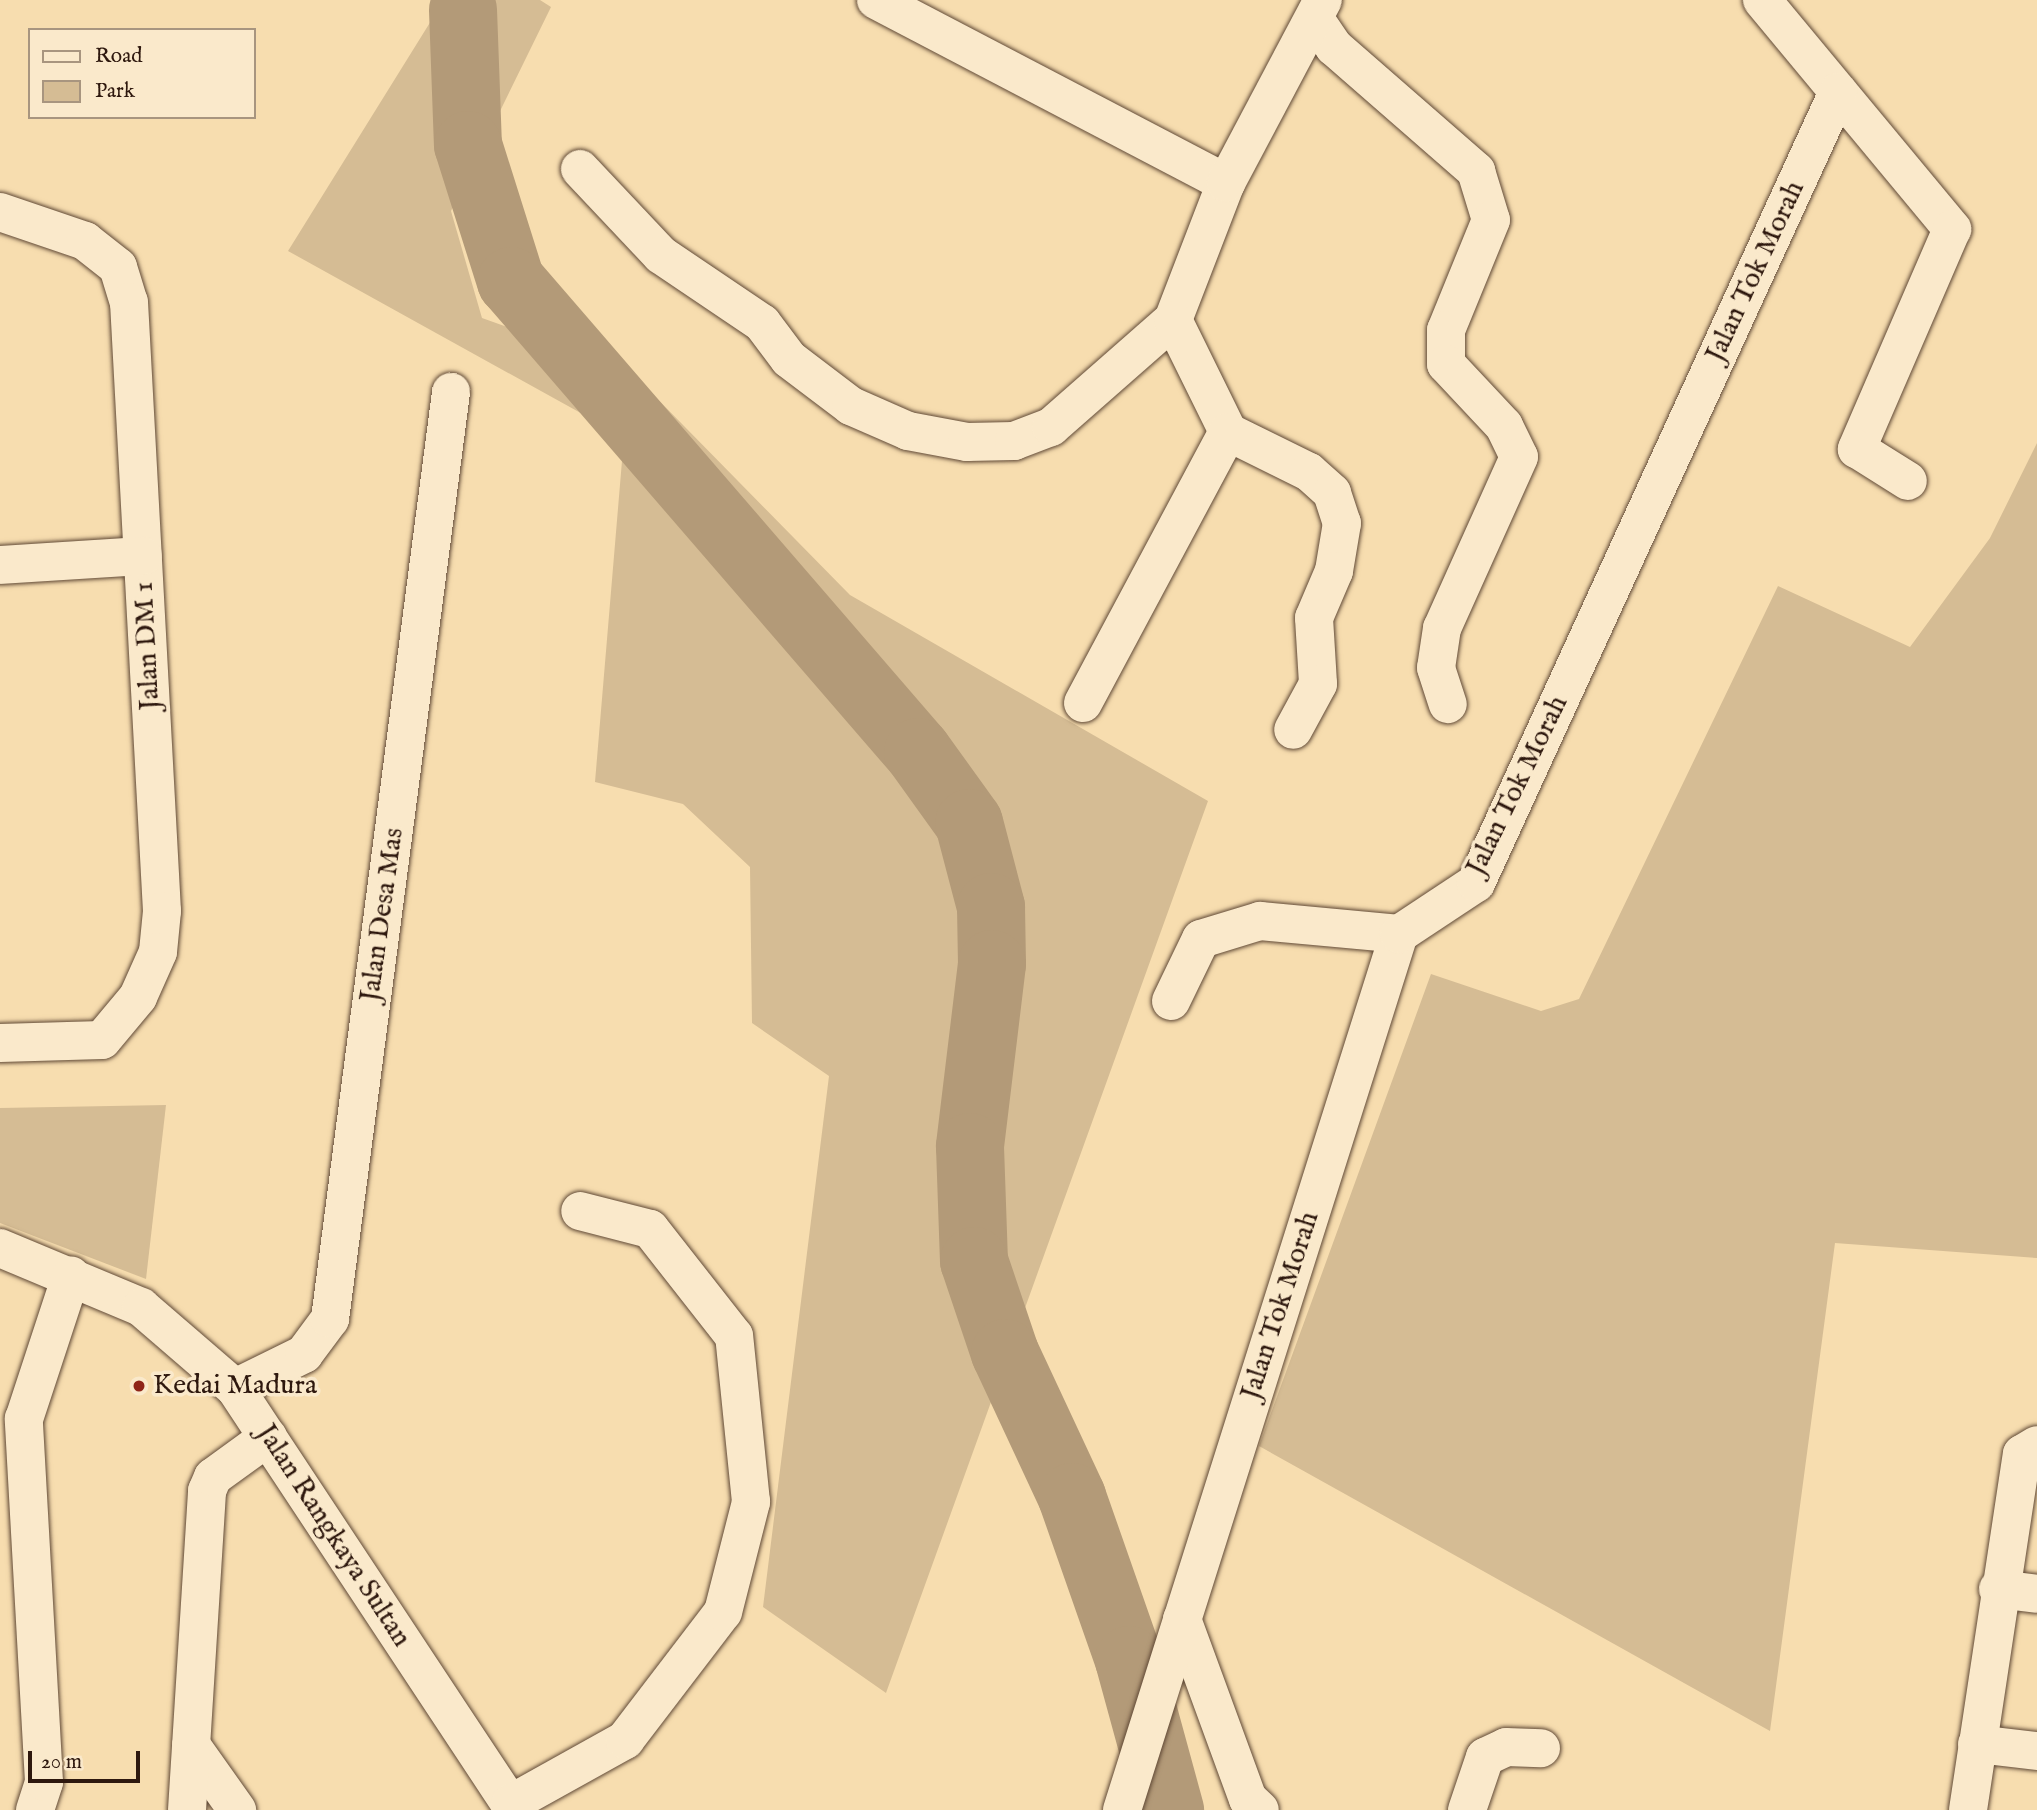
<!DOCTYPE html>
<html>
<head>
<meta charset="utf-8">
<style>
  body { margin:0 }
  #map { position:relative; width:2037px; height:1810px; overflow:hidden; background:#f7ddaf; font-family:"IM FELL English",serif }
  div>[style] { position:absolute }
  .green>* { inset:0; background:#d5bc94 }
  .river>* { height:68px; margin:-34px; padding:0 34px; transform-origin:34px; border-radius:34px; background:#b39a78 }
  .roads { filter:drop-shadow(0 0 2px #604936) drop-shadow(0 0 2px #604936) }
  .minor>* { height:38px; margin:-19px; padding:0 19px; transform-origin:19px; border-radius:19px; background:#fae9cb }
  .dots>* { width:19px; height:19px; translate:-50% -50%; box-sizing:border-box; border:4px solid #fae9cb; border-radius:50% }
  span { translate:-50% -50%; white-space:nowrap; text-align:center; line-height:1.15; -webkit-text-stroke:7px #fae9cb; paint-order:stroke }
  .street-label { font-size:28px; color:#2e180e }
  .poi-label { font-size:28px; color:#2e180e }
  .left { translate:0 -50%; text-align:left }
  .legend { position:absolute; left:28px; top:28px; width:228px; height:91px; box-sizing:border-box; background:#fae9cb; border:2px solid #a8957f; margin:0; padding:9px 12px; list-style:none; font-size:21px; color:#2e180e }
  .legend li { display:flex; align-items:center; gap:14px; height:35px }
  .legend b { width:35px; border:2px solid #a8957f }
  .scale { position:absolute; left:28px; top:1751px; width:112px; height:32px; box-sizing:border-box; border:4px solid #2e180e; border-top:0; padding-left:9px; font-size:21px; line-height:24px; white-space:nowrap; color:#2e180e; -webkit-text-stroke:5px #fae9cb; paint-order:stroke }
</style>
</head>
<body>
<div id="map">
  <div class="green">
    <div style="clip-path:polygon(444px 0,540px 0,551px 7px,451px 211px,482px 318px,630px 371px,850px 595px,1208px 801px,886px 1693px,763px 1607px,829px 1076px,752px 1023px,750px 867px,683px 804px,595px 782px,624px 437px,288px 251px)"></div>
    <div style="clip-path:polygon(2037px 443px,2037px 1258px,1835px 1243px,1770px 1731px,1259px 1446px,1431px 974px,1541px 1011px,1579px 999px,1778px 586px,1910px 647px,1990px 538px)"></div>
    <div style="clip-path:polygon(166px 1105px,146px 1279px,0 1223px,0 1108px)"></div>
  </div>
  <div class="river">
    <div style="left:463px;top:10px;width:135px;rotate:87.9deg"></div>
    <div style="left:468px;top:145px;width:143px;rotate:72.5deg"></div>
    <div style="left:511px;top:281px;width:622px;rotate:49.17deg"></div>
    <div style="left:918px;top:752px;width:87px;rotate:54.3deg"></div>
    <div style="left:969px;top:823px;width:87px;rotate:75.3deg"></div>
    <div style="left:991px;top:907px;width:57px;rotate:89deg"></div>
    <div style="left:992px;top:964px;width:184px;rotate:96.9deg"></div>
    <div style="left:970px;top:1147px;width:114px;rotate:88deg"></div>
    <div style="left:974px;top:1261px;width:97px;rotate:71.4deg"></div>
    <div style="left:1005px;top:1353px;width:159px;rotate:65deg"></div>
    <div style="left:1072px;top:1497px;width:173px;rotate:70.7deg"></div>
    <div style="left:1129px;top:1660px;width:156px;rotate:74.7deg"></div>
  </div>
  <div class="roads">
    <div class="minor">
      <div style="left:876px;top:0;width:395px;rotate:27.6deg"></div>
      <div style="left:1762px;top:0;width:298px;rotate:50.3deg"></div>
      <div style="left:1952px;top:229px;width:240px;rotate:113.4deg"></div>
      <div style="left:1857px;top:449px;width:60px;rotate:32.1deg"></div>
      <div style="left:1315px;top:19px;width:34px;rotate:56deg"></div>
      <div style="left:1334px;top:47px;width:189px;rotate:41.1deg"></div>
      <div style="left:1476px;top:171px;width:51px;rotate:73deg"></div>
      <div style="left:1491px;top:220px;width:119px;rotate:112.2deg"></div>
      <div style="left:1446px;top:330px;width:34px;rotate:90deg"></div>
      <div style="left:1446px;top:364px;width:85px;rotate:46.9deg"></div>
      <div style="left:1504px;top:426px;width:34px;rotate:64deg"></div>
      <div style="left:1519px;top:457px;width:188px;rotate:114.2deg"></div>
      <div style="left:1442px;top:628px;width:40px;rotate:98.5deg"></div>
      <div style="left:1436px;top:668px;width:38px;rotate:72deg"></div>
      <div style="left:580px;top:169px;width:118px;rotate:46.7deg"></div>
      <div style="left:661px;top:255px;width:122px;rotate:34deg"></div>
      <div style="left:762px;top:323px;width:45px;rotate:53.1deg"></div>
      <div style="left:789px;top:359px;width:78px;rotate:37.2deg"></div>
      <div style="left:851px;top:406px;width:62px;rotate:23.7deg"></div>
      <div style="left:908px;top:431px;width:60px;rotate:10.6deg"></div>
      <div style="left:967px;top:442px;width:47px;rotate:-1.2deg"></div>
      <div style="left:1014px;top:441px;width:40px;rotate:-21deg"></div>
      <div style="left:1051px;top:427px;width:162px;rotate:-41.3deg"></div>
      <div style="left:1173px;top:320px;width:147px;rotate:-68.9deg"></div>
      <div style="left:1226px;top:183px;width:207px;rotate:-62.1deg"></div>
      <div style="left:0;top:212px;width:90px;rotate:18.8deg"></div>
      <div style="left:85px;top:241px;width:42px;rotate:38.2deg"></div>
      <div style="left:118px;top:267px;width:37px;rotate:73deg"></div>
      <div style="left:129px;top:302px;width:610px;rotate:86.9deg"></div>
      <div style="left:162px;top:911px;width:41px;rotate:95.6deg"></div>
      <div style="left:158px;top:952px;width:49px;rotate:114deg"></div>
      <div style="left:138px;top:997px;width:56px;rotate:129.9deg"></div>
      <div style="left:102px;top:1040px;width:102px;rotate:178.3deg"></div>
      <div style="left:1173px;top:320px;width:125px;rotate:63.8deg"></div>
      <div style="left:1228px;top:432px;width:90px;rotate:26.3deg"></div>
      <div style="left:1309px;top:472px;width:31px;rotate:42deg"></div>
      <div style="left:1332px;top:493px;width:32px;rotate:72deg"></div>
      <div style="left:1342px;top:523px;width:49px;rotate:99.5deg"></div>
      <div style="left:1334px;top:571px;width:51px;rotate:113.1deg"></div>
      <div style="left:1314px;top:618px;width:66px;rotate:86.5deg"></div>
      <div style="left:1318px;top:684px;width:52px;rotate:118.5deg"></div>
      <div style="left:0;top:565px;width:143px;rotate:-3.6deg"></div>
      <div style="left:1083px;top:703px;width:307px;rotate:-61.9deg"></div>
      <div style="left:1171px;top:1001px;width:69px;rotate:-64.2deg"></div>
      <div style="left:1201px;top:939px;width:62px;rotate:-17deg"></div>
      <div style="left:1260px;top:921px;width:140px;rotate:5.3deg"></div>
      <div style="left:0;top:1248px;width:153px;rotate:22.7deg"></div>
      <div style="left:141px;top:1307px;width:124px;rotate:40.8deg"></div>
      <div style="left:235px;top:1388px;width:506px;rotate:56.53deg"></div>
      <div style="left:235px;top:1388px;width:77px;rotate:-26.2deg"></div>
      <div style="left:304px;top:1354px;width:44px;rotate:-53.4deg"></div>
      <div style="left:330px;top:1319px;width:935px;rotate:-82.56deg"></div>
      <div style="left:1998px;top:1589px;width:39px;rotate:7deg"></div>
      <div style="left:1182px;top:1619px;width:192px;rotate:69.9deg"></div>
      <div style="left:1248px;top:1799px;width:16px;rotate:43deg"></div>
      <div style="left:1977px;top:1744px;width:60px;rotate:6.7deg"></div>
      <div style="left:191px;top:1745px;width:80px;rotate:54.7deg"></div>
      <div style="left:510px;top:1804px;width:132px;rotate:-29.1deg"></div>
      <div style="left:625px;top:1740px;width:161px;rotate:-52.6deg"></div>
      <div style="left:723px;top:1612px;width:114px;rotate:-75.7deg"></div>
      <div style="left:751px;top:1502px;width:167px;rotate:-95.8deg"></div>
      <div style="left:734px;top:1336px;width:136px;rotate:-128.1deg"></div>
      <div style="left:650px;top:1229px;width:72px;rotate:-165.6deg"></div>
      <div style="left:35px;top:1810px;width:29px;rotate:-72deg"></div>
      <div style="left:44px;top:1782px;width:364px;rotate:-93.2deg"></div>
      <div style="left:24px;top:1419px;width:151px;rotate:-71.8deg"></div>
      <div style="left:187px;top:1810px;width:320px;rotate:-86.4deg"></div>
      <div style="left:207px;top:1491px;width:15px;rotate:-67deg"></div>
      <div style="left:213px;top:1477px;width:68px;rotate:-36deg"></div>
      <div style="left:1122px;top:1810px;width:919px;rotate:-72.45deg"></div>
      <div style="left:1399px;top:934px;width:92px;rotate:-33.5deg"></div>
      <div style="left:1476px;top:883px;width:870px;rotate:-65.41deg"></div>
      <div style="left:1467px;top:1810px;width:56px;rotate:-71.2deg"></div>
      <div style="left:1485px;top:1757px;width:23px;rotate:-25deg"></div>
      <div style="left:1506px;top:1747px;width:35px;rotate:2deg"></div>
      <div style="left:1968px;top:1810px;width:360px;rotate:-81.4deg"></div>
      <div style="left:2022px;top:1454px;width:17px;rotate:-31deg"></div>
    </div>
  </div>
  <div class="dots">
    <div style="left:139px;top:1386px;background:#8f2418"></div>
  </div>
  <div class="street-label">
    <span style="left:1756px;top:272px;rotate:-65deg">Jalan Tok Morah</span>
    <span style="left:148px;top:646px;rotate:-93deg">Jalan DM 1</span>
    <span style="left:1518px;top:786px;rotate:-64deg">Jalan Tok Morah</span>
    <span style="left:383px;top:915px;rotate:-82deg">Jalan Desa Mas</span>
    <span style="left:1281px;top:1306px;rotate:-72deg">Jalan Tok Morah</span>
    <span style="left:333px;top:1536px;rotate:57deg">Jalan Rangkaya Sultan</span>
  </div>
  <div class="poi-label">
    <span class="left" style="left:153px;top:1386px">Kedai Madura</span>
  </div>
  <ul class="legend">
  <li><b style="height:9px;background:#fae9cb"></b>Road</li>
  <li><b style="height:19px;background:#d5bc94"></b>Park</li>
  </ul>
  <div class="scale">20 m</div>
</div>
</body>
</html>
